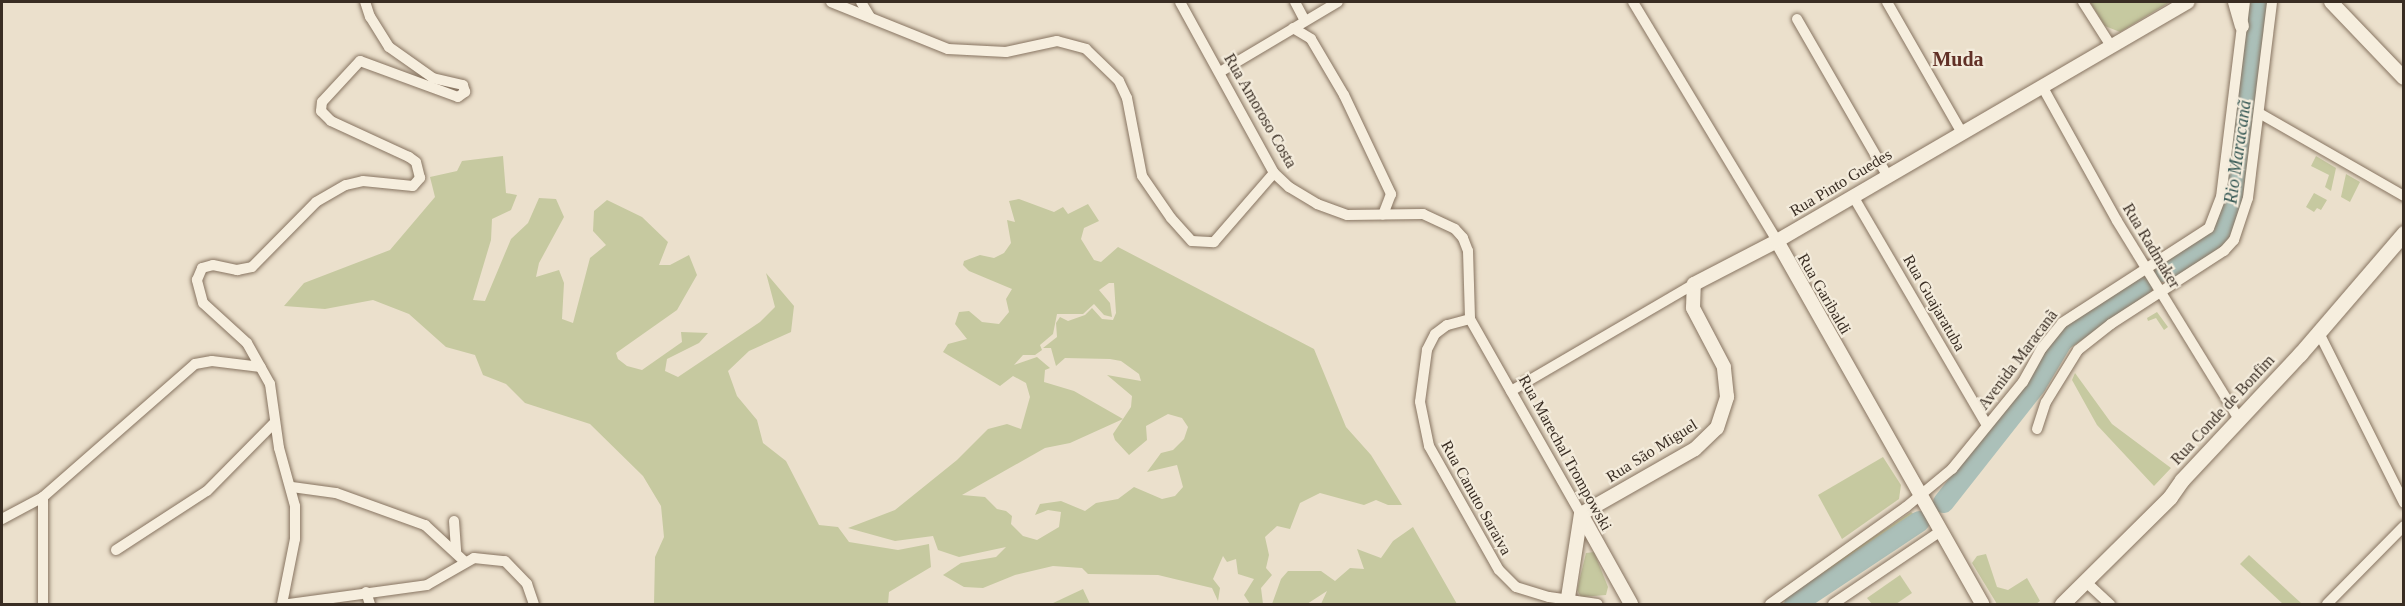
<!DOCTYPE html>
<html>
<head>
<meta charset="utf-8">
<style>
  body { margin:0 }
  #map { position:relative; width:2405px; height:606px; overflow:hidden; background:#ebe0cc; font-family:Georgia,serif }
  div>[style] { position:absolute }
  .green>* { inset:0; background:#c6c9a0 }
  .river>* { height:21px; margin:-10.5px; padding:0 10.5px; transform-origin:10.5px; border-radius:10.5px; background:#abc0b9 }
  .roads { filter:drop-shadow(0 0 2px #877461) drop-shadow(0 0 2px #877461) }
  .minor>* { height:10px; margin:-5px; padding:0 5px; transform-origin:5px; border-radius:5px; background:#f6eede }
  .tertiary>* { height:14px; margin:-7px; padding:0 7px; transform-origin:7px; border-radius:7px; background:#f6eede }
  .secondary>* { height:15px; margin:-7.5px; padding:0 7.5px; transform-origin:7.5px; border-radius:7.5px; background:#f6eede }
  span { translate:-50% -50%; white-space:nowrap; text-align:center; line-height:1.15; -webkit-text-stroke:4.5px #f3ebdb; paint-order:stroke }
  .street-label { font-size:16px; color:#392d23 }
  .water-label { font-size:18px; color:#345753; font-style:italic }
  .quarter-label { font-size:20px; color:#613026; font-weight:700 }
  .frame { position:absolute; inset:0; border:3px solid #392d23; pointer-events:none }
</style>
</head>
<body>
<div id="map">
  <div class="green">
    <div style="clip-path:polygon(2090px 2px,2170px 2px,2120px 32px,2105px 26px)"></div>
    <div style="clip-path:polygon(503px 156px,506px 193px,517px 195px,511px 210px,492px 219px,491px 240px,473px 300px,485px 301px,511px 239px,528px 223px,539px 198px,556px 199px,564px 217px,539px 263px,536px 277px,559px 270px,564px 283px,562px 319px,573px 323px,590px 258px,606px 245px,593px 231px,594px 211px,607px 200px,642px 217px,668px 242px,659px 265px,670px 265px,689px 255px,697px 275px,677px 310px,616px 353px,618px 359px,627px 366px,642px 370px,682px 342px,681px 332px,708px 333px,699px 343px,667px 359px,665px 371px,678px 377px,760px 322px,775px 307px,766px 273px,794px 306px,791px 332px,749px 351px,728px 371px,737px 396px,757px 420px,763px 443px,786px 461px,819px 525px,838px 527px,849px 542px,898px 550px,929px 544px,931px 567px,889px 592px,888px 604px,654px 604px,655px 557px,664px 537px,661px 506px,643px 476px,590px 424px,525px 403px,506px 384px,483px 375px,475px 355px,446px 347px,409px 314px,373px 300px,325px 309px,284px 306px,304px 283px,390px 250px,435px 197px,430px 177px,457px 171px,462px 161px)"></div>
    <div style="clip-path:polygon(2316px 156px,2336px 168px,2331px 191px,2325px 187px,2329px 175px,2311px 166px)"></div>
    <div style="clip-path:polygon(2346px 174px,2360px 182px,2350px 202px,2341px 197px)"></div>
    <div style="clip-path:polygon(2314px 193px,2327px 200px,2321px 210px,2317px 208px,2314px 212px,2306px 207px)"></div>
    <div style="clip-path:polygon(evenodd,1019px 199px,1054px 212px,1063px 207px,1068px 214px,1088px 204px,1099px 221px,1084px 228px,1081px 239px,1094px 260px,1101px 262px,1118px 247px,1314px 349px,1346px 427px,1371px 455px,1402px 505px,1388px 505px,1376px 500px,1364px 505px,1320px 493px,1300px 503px,1290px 529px,1277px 526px,1265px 537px,1269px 555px,1266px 568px,1272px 575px,1261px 588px,1263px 604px,1250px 604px,1244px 595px,1254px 579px,1238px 574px,1236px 559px,1227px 562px,1223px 556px,1213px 579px,1220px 588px,1218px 601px,1212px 588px,1158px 575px,1088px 574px,1082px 568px,1053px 566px,1015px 575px,983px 588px,964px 587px,943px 575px,961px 563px,996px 557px,1006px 547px,959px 557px,938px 550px,933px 536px,895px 541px,848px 528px,895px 510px,957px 460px,988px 429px,1007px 424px,1021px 429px,1030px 397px,1026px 383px,1013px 376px,1000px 386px,943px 352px,948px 344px,967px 339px,955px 324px,959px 312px,969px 311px,982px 322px,999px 324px,1009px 312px,1006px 299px,1012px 289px,969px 271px,963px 265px,964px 261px,980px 255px,994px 258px,1004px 253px,1011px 243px,1007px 220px,1015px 222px,1009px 201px,1019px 199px,1109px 283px,1114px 283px,1116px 313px,1113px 320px,1102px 319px,1092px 308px,1085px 315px,1068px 321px,1060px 317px,1056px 323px,1057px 337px,1043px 348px,1051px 348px,1056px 366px,1065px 358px,1110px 359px,1121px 361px,1139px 374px,1141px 381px,1107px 375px,1132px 396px,1131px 407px,1113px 434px,1115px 440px,1129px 455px,1147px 440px,1146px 426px,1168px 414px,1182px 418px,1188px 427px,1184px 439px,1173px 450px,1161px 453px,1147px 472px,1177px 465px,1183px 487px,1175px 496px,1162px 499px,1134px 487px,1118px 499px,1096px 503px,1085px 511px,1061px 501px,1040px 504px,1035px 515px,1048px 510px,1061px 512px,1059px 527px,1037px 540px,1023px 536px,1011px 524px,1012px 516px,1006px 511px,997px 509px,985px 497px,962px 495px,1045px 448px,1070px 443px,1123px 419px,1074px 391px,1044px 382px,1045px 370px,1050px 368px,1037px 357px,1014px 365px,1023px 355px,1035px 355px,1042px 350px,1040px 345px,1053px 334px,1057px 314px,1083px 314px,1094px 304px,1104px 315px,1112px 317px,1110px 303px,1099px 290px,1109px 283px)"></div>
    <div style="clip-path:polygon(2157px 312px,2168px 327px,2164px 330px,2156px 318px,2148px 321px,2147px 318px)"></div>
    <div style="clip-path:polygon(2075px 373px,2112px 424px,2171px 468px,2154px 486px,2097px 425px,2072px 380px)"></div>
    <div style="clip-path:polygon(1883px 457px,1901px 485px,1899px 499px,1842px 539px,1818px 495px)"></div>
    <div style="clip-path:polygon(1911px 512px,1915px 515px,1780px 604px,1842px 558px)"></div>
    <div style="clip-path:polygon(1413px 527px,1457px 604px,1321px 604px,1327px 591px,1307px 604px,1272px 604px,1281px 579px,1288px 571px,1321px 571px,1335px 581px,1350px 568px,1364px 569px,1357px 549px,1381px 558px,1393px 541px)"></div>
    <div style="clip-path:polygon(1594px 552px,1608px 587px,1606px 595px,1581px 597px,1577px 590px,1586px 553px)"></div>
    <div style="clip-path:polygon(1986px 554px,1997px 587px,2008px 590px,2027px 578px,2040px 601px,2036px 604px,1997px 604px,1972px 563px,1977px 556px)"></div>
    <div style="clip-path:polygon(2249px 555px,2301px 603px,2299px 604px,2283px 604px,2240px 564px)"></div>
    <div style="clip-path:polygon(1900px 575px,1912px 593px,1896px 604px,1872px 604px,1867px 598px)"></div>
    <div style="clip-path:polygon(1083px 589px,1090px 604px,1051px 604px)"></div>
  </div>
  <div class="river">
    <div style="left:2163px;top:271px;width:60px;rotate:-31.3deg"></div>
    <div style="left:2214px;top:240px;width:27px;rotate:-56deg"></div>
    <div style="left:2229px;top:218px;width:218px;rotate:-82.4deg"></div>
    <div style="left:1943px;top:502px;width:149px;rotate:-51.8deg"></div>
    <div style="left:2035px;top:385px;width:52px;rotate:-59deg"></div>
    <div style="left:2062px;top:340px;width:98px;rotate:-34.7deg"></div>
    <div style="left:1794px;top:604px;width:150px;rotate:-33.6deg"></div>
  </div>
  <div class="roads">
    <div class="minor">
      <div style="left:831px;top:2px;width:126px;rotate:21.9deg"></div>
      <div style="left:948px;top:49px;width:58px;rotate:3deg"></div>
      <div style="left:1006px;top:52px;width:52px;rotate:-12.2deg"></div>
      <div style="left:1057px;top:41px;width:30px;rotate:15deg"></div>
      <div style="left:1086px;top:49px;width:46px;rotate:44.1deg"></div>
      <div style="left:1119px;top:81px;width:19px;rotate:65deg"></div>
      <div style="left:1127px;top:98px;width:79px;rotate:79.1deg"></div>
      <div style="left:1142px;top:176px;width:51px;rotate:55.4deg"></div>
      <div style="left:1171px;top:218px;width:31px;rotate:48deg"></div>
      <div style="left:1192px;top:241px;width:22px;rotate:3deg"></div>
      <div style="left:1214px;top:242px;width:91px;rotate:-49deg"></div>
      <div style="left:861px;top:2px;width:17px;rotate:59deg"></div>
      <div style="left:1180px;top:2px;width:195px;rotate:61.2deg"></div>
      <div style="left:1274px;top:173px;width:21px;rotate:43deg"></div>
      <div style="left:1289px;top:187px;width:33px;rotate:31deg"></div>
      <div style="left:1317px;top:204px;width:32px;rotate:20deg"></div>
      <div style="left:1347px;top:215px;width:76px;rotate:-0.8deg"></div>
      <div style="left:1423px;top:214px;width:35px;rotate:25deg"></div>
      <div style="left:1455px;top:229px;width:12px;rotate:48deg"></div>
      <div style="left:1463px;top:238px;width:14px;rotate:69deg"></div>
      <div style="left:1468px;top:251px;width:68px;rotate:88.3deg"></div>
      <div style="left:1470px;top:319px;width:224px;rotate:60.4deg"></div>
      <div style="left:1295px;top:2px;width:21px;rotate:62deg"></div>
      <div style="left:1633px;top:2px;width:279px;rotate:58.9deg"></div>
      <div style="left:1887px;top:2px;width:149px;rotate:60.2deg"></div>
      <div style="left:2083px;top:2px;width:52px;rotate:57.5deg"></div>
      <div style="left:1797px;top:19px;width:180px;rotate:60deg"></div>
      <div style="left:1293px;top:28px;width:21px;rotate:31deg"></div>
      <div style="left:1311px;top:39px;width:65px;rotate:59.5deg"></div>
      <div style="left:1344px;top:95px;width:110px;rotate:64.6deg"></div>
      <div style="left:1391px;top:194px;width:22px;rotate:111deg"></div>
      <div style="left:1220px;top:72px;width:137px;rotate:-30.7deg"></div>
      <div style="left:2042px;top:86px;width:154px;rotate:60.9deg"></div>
      <div style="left:2117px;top:221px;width:233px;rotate:58.4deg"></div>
      <div style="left:2259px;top:113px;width:167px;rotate:29.8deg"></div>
      <div style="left:1853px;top:196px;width:265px;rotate:59.7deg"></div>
      <div style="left:1470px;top:319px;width:24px;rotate:165deg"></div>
      <div style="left:1447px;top:325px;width:15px;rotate:143deg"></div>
      <div style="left:1435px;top:334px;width:18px;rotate:117deg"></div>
      <div style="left:1427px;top:350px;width:52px;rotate:97.7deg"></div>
      <div style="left:1420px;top:402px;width:45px;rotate:78.4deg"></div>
      <div style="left:1429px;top:446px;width:142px;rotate:60.6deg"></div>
      <div style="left:1499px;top:570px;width:24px;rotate:45deg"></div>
      <div style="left:1516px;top:587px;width:34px;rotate:17deg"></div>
      <div style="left:1549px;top:597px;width:49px;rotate:8.1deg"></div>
      <div style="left:2319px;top:333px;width:190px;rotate:63.4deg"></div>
      <div style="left:1511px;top:391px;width:212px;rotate:-30.3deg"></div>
      <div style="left:2037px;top:429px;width:28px;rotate:-72deg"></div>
      <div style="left:2046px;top:402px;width:61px;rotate:-58.4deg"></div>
      <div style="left:2078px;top:350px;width:42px;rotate:-38.2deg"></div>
      <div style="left:2111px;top:324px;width:135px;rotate:-32.9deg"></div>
      <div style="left:2224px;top:251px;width:15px;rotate:-48deg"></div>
      <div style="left:2234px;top:240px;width:44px;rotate:-71.6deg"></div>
      <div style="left:2248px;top:198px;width:197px;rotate:-83deg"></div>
      <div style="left:292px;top:487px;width:44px;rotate:7.8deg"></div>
      <div style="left:336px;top:493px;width:95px;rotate:19.8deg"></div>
      <div style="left:425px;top:525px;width:53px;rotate:42.7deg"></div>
      <div style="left:43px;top:497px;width:107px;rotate:90deg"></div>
      <div style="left:2px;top:519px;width:47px;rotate:-28.2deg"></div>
      <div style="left:43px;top:497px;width:202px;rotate:-41.2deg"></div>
      <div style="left:195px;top:364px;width:17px;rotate:-10deg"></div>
      <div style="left:212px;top:361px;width:49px;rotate:7deg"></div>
      <div style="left:454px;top:521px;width:31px;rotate:86deg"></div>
      <div style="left:116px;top:550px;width:108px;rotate:-33deg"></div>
      <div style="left:207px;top:491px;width:97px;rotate:-45.4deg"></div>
      <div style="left:2086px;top:582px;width:33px;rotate:43deg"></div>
      <div style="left:366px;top:592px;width:13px;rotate:72deg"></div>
      <div style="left:282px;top:604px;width:66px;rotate:-78.7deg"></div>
      <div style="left:295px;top:539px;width:33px;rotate:-90deg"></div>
      <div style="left:295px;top:506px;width:60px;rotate:-105.4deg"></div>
      <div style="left:279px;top:448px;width:65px;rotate:-98deg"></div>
      <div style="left:270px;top:384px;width:47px;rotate:-119.3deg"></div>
      <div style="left:247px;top:343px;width:59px;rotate:-137.7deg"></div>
      <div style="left:203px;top:303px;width:24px;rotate:-105deg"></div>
      <div style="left:197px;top:280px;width:13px;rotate:-67deg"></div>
      <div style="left:202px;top:268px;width:11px;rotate:-15deg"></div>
      <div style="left:213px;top:265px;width:25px;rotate:12deg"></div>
      <div style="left:237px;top:270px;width:15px;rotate:-11deg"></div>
      <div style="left:252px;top:267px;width:91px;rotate:-45.4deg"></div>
      <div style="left:316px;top:202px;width:34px;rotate:-30deg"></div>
      <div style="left:346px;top:185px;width:17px;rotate:-13deg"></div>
      <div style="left:363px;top:181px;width:50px;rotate:5.7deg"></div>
      <div style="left:413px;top:186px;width:11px;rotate:-49deg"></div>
      <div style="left:420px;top:178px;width:16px;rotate:-104deg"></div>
      <div style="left:416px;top:162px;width:9px;rotate:-144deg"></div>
      <div style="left:409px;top:157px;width:86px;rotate:-155.2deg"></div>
      <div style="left:331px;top:121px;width:14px;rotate:-135deg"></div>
      <div style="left:321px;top:111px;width:9px;rotate:-84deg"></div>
      <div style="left:322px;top:102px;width:56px;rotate:-47.2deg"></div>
      <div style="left:360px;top:61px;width:104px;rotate:20.2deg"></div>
      <div style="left:458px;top:97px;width:9px;rotate:-36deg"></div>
      <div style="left:465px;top:92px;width:7px;rotate:-106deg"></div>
      <div style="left:463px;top:85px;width:31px;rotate:-167deg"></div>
      <div style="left:433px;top:78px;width:54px;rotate:-144.8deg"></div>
      <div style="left:389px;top:47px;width:36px;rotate:-122deg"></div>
      <div style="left:370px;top:17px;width:16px;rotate:-108deg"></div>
      <div style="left:289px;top:604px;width:139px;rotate:-7.8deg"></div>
      <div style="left:427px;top:585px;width:54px;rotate:-29.9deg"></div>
      <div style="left:474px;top:558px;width:31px;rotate:6deg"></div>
      <div style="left:505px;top:561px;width:32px;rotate:46deg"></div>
      <div style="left:527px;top:584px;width:21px;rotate:71deg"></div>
      <div style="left:1770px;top:604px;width:167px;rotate:-35.5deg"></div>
      <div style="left:1906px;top:507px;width:60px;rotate:-39.6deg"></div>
      <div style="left:1952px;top:469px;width:112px;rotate:-50.8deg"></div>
      <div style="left:2023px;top:382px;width:39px;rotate:-61deg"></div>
      <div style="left:2042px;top:348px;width:32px;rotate:-51deg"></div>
      <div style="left:2062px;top:323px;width:175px;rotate:-32.9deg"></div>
      <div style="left:2209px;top:228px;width:33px;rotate:-69deg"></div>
      <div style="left:2221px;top:197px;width:196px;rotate:-83deg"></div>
      <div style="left:1833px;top:604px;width:130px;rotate:-34.1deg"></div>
      <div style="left:2327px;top:604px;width:110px;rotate:-45.4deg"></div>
    </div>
    <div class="tertiary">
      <div style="left:2235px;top:2px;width:25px;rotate:74deg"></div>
      <div style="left:2331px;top:2px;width:105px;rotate:46.2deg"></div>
      <div style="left:1777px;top:241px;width:417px;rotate:60.5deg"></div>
      <div style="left:1581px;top:514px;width:131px;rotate:-29.7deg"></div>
      <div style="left:1695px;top:449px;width:30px;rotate:-44deg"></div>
      <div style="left:1717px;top:428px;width:33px;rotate:-72deg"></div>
      <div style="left:1727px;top:397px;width:30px;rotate:-96deg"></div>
      <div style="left:1724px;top:367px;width:67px;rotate:-117.7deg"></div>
      <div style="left:1693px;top:308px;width:24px;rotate:-88deg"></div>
      <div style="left:1694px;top:284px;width:93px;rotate:-27.4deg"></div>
      <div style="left:1777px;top:241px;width:475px;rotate:-30.2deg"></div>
      <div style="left:1581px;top:514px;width:103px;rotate:60.9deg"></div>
      <div style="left:1567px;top:604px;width:91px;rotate:-81.2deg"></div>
    </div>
    <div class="secondary">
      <div style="left:2062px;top:604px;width:152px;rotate:-44.7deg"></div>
      <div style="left:2170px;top:497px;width:21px;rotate:-55deg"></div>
      <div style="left:2182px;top:480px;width:173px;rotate:-46.9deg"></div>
      <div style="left:2300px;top:354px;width:160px;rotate:-49.3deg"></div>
    </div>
  </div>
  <div class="street-label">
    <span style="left:1260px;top:111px;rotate:60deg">Rua Amoroso Costa</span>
    <span style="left:1841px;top:183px;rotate:-31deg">Rua Pinto Guedes</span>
    <span style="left:2151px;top:246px;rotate:59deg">Rua Radmaker</span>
    <span style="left:1824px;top:294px;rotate:60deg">Rua Garibaldi</span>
    <span style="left:1934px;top:303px;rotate:60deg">Rua Guajaratuba</span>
    <span style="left:2018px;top:360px;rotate:-53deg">Avenida Maracanã</span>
    <span style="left:2223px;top:410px;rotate:-47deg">Rua Conde de Bonfim</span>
    <span style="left:1652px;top:451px;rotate:-32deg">Rua São Miguel</span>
    <span style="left:1565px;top:453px;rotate:61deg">Rua Marechal Trompowski</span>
    <span style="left:1476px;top:498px;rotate:61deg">Rua Canuto Saraiva</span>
  </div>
  <div class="water-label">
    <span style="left:2238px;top:152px;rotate:-82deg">Rio Maracanã</span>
  </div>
  <div class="quarter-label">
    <span style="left:1958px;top:59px">Muda</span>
  </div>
  <div class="frame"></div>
</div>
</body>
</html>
